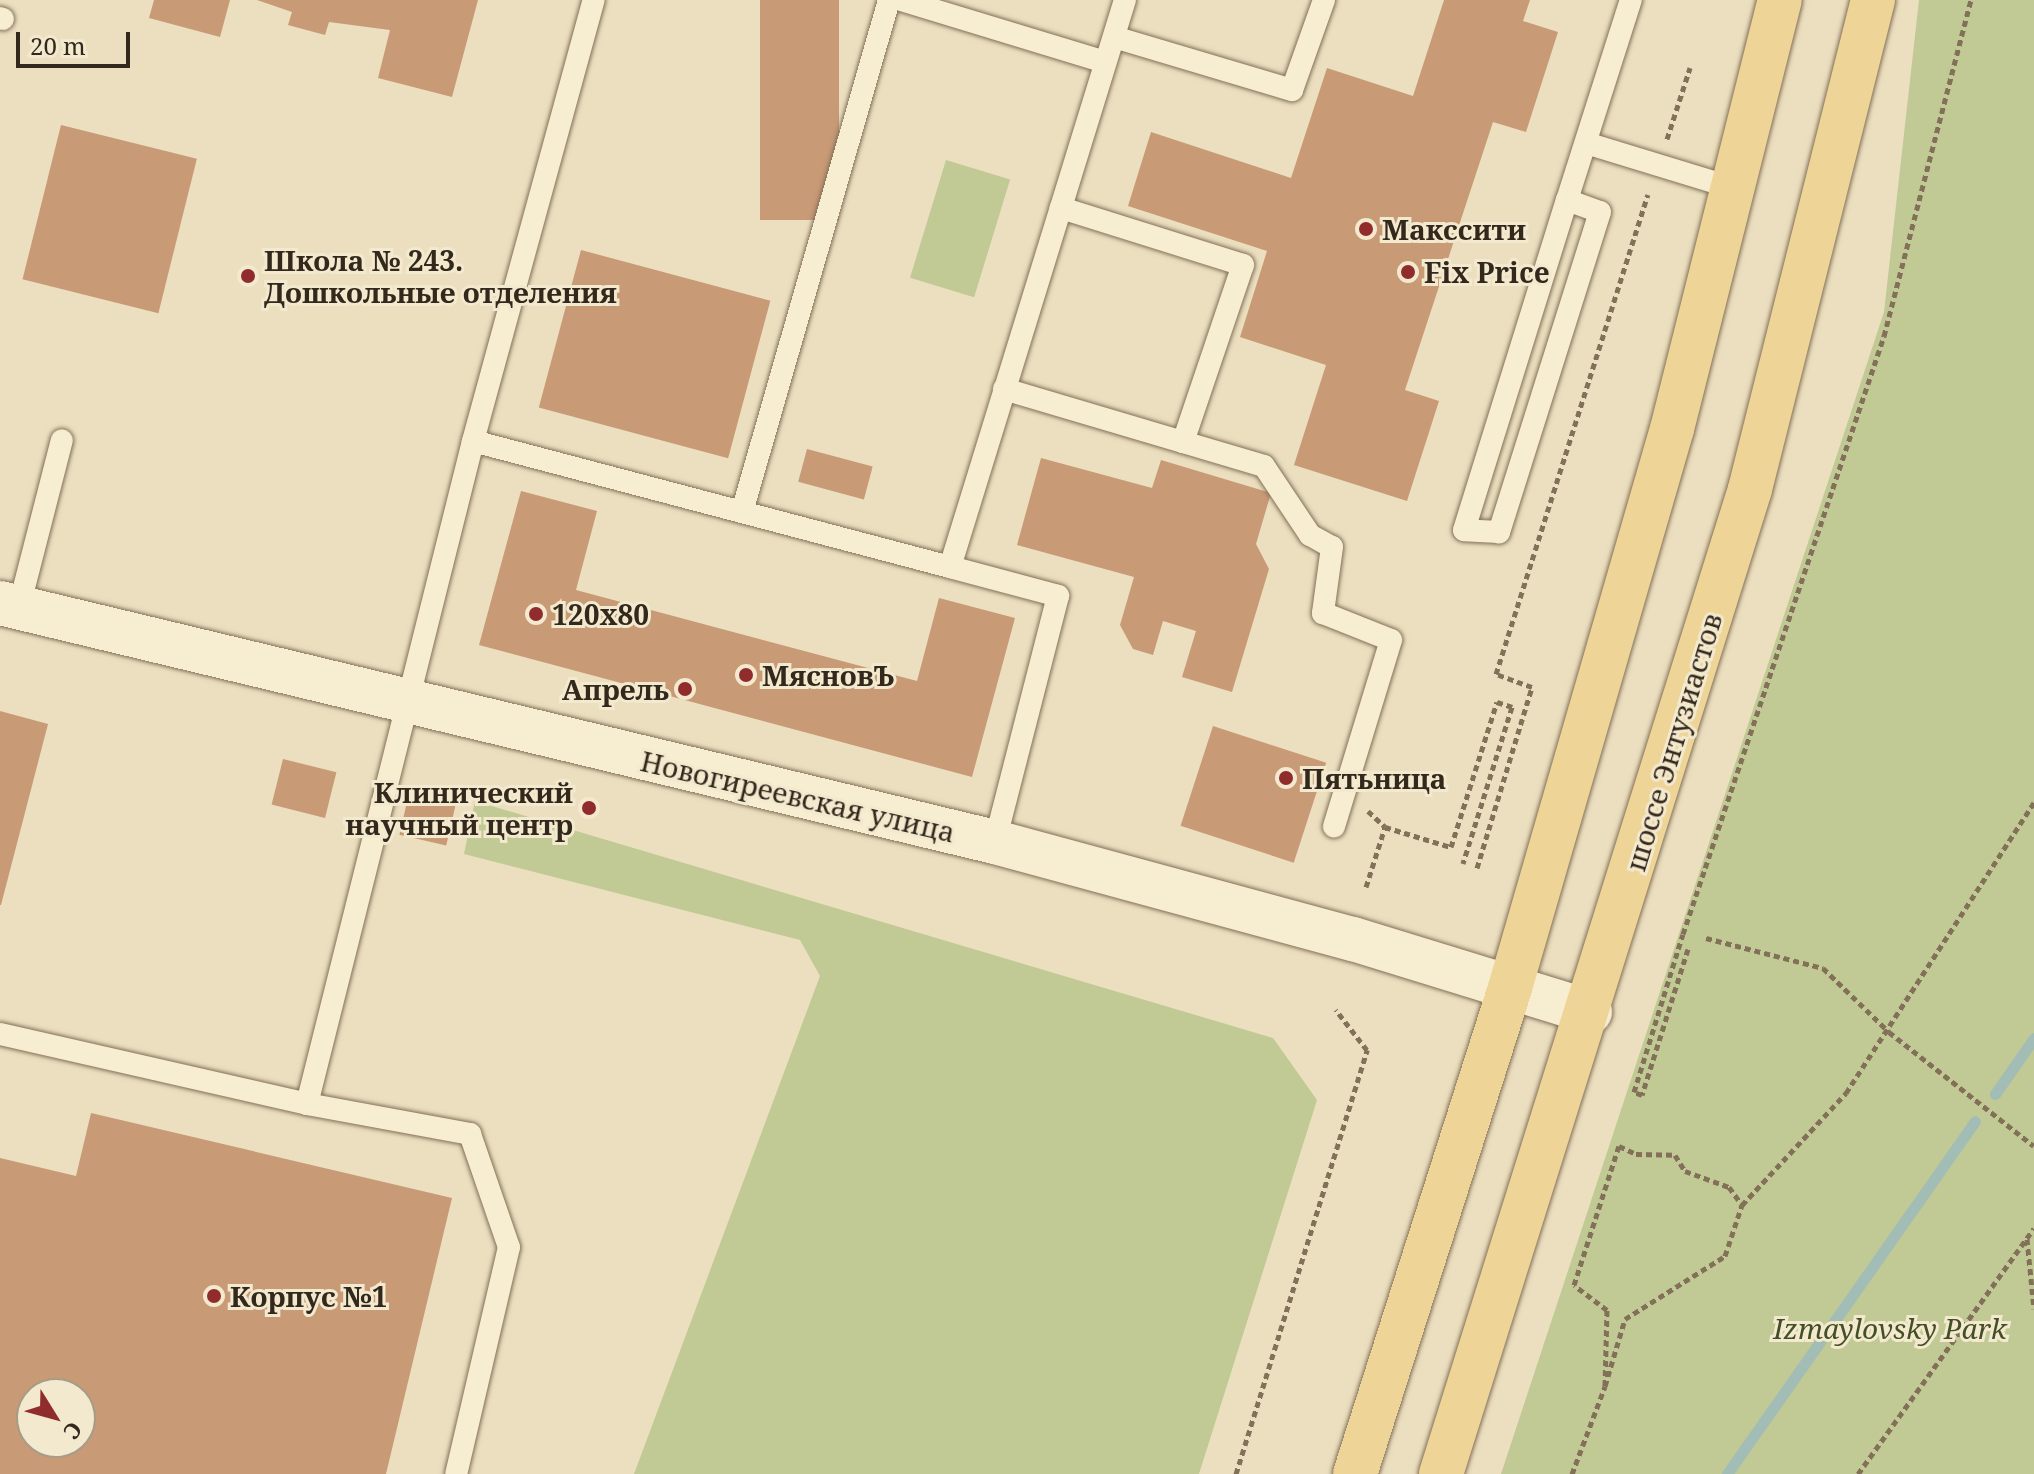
<!DOCTYPE html>
<html>
<head>
<meta charset="utf-8">
<style>
  body { margin:0 }
  #map { position:relative; width:2034px; height:1474px; overflow:hidden; background:#ebdfbf; font-family:"Noto Serif",serif }
  div>[style] { position:absolute }
  .green>* { inset:0; background:#c1c994; transform-origin:0 0 }
  .stream>* { height:11px; margin:-5.5px; padding:0 5.5px; transform-origin:5.5px; border-radius:5.5px; background:#a2bdb6 }
  .building>* { inset:0; background:#c89a76; transform-origin:0 0 }
  .path>* { height:5px; margin-top:-2.5px; transform-origin:0; background:repeating-linear-gradient(90deg,#837058 0 6px,transparent 0 10px) }
  .roads { filter:drop-shadow(0 0 2px #837058) drop-shadow(0 0 2px #837058) }
  .lane>* { height:22px; margin:-11px; padding:0 11px; transform-origin:11px; border-radius:11px; background:#f7edd1 }
  .secondary>* { height:44px; margin:-22px; padding:0 22px; transform-origin:22px; border-radius:22px; background:#f7edd1 }
  .primary>* { height:44px; margin:-22px; padding:0 22px; transform-origin:22px; border-radius:22px; background:#eed597 }
  .dots>* { width:22px; height:22px; translate:-50% -50%; box-sizing:border-box; border:4px solid #f3e9ce; border-radius:50% }
  span { translate:-50% -50%; white-space:nowrap; text-align:center; line-height:1.15; -webkit-text-stroke:6px #f3e9ce; paint-order:stroke }
  .poi-label { font-size:28px; color:#33281c; font-weight:700 }
  .left { translate:0 -50%; text-align:left }
  .right { translate:-100% -50%; text-align:right }
  .street-label { font-size:28px; color:#33281c }
  .park-label { font-size:28px; color:#434f24; font-style:italic }
  .north { position:absolute; left:16px; top:1378px; width:80px; height:80px; box-sizing:border-box; background:#f3e9ce; border:2px solid #a69c87; border-radius:50%; rotate:127deg; font-size:22px; font-weight:700; line-height:32px; text-align:center; color:#33281c }
  .north::after { content:''; display:block; margin:auto; width:28px; height:36px; background:#902c2b; clip-path:polygon(50% 0,100% 100%,50% 72%,0 100%) }
  .scale { position:absolute; left:16px; top:32px; width:114px; height:36px; box-sizing:border-box; border:4px solid #33281c; border-top:0; padding-left:10px; font-size:24px; line-height:28px; white-space:nowrap; color:#33281c; -webkit-text-stroke:6px #f3e9ce; paint-order:stroke }
</style>
</head>
<body>
<div id="map">
  <div class="green">
    <div style="clip-path:polygon(1919px 0,2034px 0,2034px 1474px,1501px 1474px,1884px 312px)"></div>
    <div style="left:946px;top:160px;width:67px;height:123px;rotate:17deg"></div>
    <div style="clip-path:polygon(475px 801px,1273px 1038px,1317px 1100px,1199px 1474px,634px 1474px,820px 976px,800px 940px,464px 854px)"></div>
  </div>
  <div class="stream">
    <div style="left:1995px;top:1094px;width:68px;rotate:-55.1deg"></div>
    <div style="left:1727px;top:1474px;width:431px;rotate:-54.9deg"></div>
  </div>
  <div class="building">
    <div style="clip-path:polygon(154px 0,230px 0,220px 37px,149px 18px)"></div>
    <div style="clip-path:polygon(257px 0,478px 0,452px 97px,378px 78px,390px 30px,329px 22px,325px 35px,288px 25px,292px 12px)"></div>
    <div style="left:760px;top:0;width:79px;height:220px"></div>
    <div style="clip-path:polygon(1444px 0,1530px 0,1523px 21px,1558px 32px,1526px 132px,1493px 122px,1405px 390px,1439px 401px,1407px 501px,1294px 465px,1326px 365px,1240px 337px,1267px 251px,1128px 206px,1151px 132px,1291px 178px,1327px 68px,1413px 96px)"></div>
    <div style="left:61px;top:125px;width:140px;height:159px;rotate:14deg"></div>
    <div style="left:581px;top:250px;width:196px;height:163px;rotate:15deg"></div>
    <div style="left:807px;top:449px;width:68px;height:34px;rotate:15deg"></div>
    <div style="clip-path:polygon(1041px 458px,1152px 488px,1161px 460px,1271px 493px,1256px 544px,1269px 569px,1232px 692px,1182px 677px,1196px 631px,1163px 621px,1153px 655px,1133px 649px,1120px 625px,1134px 577px,1017px 545px)"></div>
    <div style="clip-path:polygon(521px 491px,597px 511px,576px 590px,917px 681px,939px 598px,1015px 618px,972px 777px,479px 645px)"></div>
    <div style="clip-path:polygon(0 711px,48px 724px,1px 905px,0 905px)"></div>
    <div style="left:1213px;top:726px;width:119px;height:105px;rotate:18deg"></div>
    <div style="left:283px;top:759px;width:55px;height:47px;rotate:14deg"></div>
    <div style="left:410px;top:789px;width:48px;height:47px;rotate:13deg"></div>
    <div style="clip-path:polygon(evenodd,91px 1113px,452px 1198px,386px 1474px,0 1474px,0 1158px,76px 1176px,91px 1113px,32px 1394px,80px 1394px,80px 1442px,32px 1442px,32px 1394px)"></div>
  </div>
  <div class="path">
    <div style="left:1667px;top:139px;width:75px;rotate:-72.1deg"></div>
    <div style="left:1368px;top:811px;width:23px;rotate:43deg"></div>
    <div style="left:1477px;top:868px;width:189px;rotate:-73.1deg"></div>
    <div style="left:1532px;top:687px;width:38px;rotate:-160deg"></div>
    <div style="left:1496px;top:674px;width:503px;rotate:-72.43deg"></div>
    <div style="left:1366px;top:887px;width:63px;rotate:-72.4deg"></div>
    <div style="left:1385px;top:827px;width:69px;rotate:16.9deg"></div>
    <div style="left:1451px;top:847px;width:152px;rotate:-72.4deg"></div>
    <div style="left:1497px;top:702px;width:16px;rotate:18deg"></div>
    <div style="left:1512px;top:707px;width:164px;rotate:107.4deg"></div>
    <div style="left:1706px;top:938px;width:121px;rotate:14.4deg"></div>
    <div style="left:1823px;top:968px;width:92px;rotate:44.1deg"></div>
    <div style="left:1889px;top:1032px;width:184px;rotate:38.2deg"></div>
    <div style="left:1688px;top:949px;width:153px;rotate:107.5deg"></div>
    <div style="left:1642px;top:1095px;width:9px;rotate:-159deg"></div>
    <div style="left:1634px;top:1092px;width:165px;rotate:-72.8deg"></div>
    <div style="left:1683px;top:934px;width:631px;rotate:-71.42deg"></div>
    <div style="left:1884px;top:336px;width:347px;rotate:-75.5deg"></div>
    <div style="left:2027px;top:1239px;width:70px;rotate:84.3deg"></div>
    <div style="left:1605px;top:1386px;width:70px;rotate:-73.4deg"></div>
    <div style="left:1625px;top:1319px;width:118px;rotate:-32.2deg"></div>
    <div style="left:1725px;top:1256px;width:54px;rotate:-71.6deg"></div>
    <div style="left:1742px;top:1205px;width:153px;rotate:-47.1deg"></div>
    <div style="left:1846px;top:1093px;width:346px;rotate:-57.1deg"></div>
    <div style="left:1236px;top:1474px;width:444px;rotate:-72.8deg"></div>
    <div style="left:1367px;top:1050px;width:51px;rotate:-127.8deg"></div>
    <div style="left:1572px;top:1474px;width:94px;rotate:-69.4deg"></div>
    <div style="left:1605px;top:1386px;width:76px;rotate:-88.5deg"></div>
    <div style="left:1607px;top:1310px;width:41px;rotate:-142.9deg"></div>
    <div style="left:1574px;top:1285px;width:146px;rotate:-72.1deg"></div>
    <div style="left:1619px;top:1146px;width:19px;rotate:25deg"></div>
    <div style="left:1636px;top:1154px;width:39px;rotate:1deg"></div>
    <div style="left:1675px;top:1155px;width:19px;rotate:58deg"></div>
    <div style="left:1685px;top:1171px;width:47px;rotate:20deg"></div>
    <div style="left:1729px;top:1187px;width:22px;rotate:54deg"></div>
    <div style="left:1858px;top:1474px;width:302px;rotate:-54.4deg"></div>
  </div>
  <div class="roads">
    <div class="lane">
      <div style="left:901px;top:0;width:213px;rotate:16.9deg"></div>
      <div style="left:0;top:18px;width:3px;rotate:18deg"></div>
      <div style="left:1114px;top:37px;width:186px;rotate:16.6deg"></div>
      <div style="left:1292px;top:90px;width:96px;rotate:-70.4deg"></div>
      <div style="left:1586px;top:143px;width:154px;rotate:17deg"></div>
      <div style="left:1567px;top:200px;width:35px;rotate:20deg"></div>
      <div style="left:1600px;top:212px;width:336px;rotate:107.5deg"></div>
      <div style="left:1499px;top:532px;width:35px;rotate:-177deg"></div>
      <div style="left:1464px;top:530px;width:346px;rotate:-72.7deg"></div>
      <div style="left:1567px;top:200px;width:210px;rotate:-72.3deg"></div>
      <div style="left:1004px;top:389px;width:187px;rotate:16.5deg"></div>
      <div style="left:1183px;top:442px;width:187px;rotate:-71.3deg"></div>
      <div style="left:1243px;top:265px;width:191px;rotate:-162.6deg"></div>
      <div style="left:473px;top:441px;width:493px;rotate:14.8deg"></div>
      <div style="left:950px;top:567px;width:593px;rotate:-72.85deg"></div>
      <div style="left:1183px;top:442px;width:84px;rotate:16.5deg"></div>
      <div style="left:1264px;top:466px;width:83px;rotate:56.3deg"></div>
      <div style="left:1310px;top:535px;width:25px;rotate:29deg"></div>
      <div style="left:1332px;top:547px;width:67px;rotate:97.8deg"></div>
      <div style="left:1323px;top:613px;width:73px;rotate:21.7deg"></div>
      <div style="left:1391px;top:640px;width:195px;rotate:107deg"></div>
      <div style="left:742px;top:512px;width:533px;rotate:-73.98deg"></div>
      <div style="left:950px;top:567px;width:112px;rotate:15deg"></div>
      <div style="left:1058px;top:596px;width:254px;rotate:104.4deg"></div>
      <div style="left:19px;top:607px;width:172px;rotate:-75.6deg"></div>
      <div style="left:0;top:1034px;width:315px;rotate:12.8deg"></div>
      <div style="left:307px;top:1104px;width:166px;rotate:10.4deg"></div>
      <div style="left:470px;top:1134px;width:120px;rotate:71deg"></div>
      <div style="left:509px;top:1247px;width:233px;rotate:103.1deg"></div>
      <div style="left:307px;top:1104px;width:683px;rotate:-75.94deg"></div>
      <div style="left:473px;top:441px;width:457px;rotate:-74.7deg"></div>
    </div>
    <div class="secondary">
      <div style="left:0;top:603px;width:1023px;rotate:13.51deg"></div>
      <div style="left:995px;top:842px;width:371px;rotate:15.2deg"></div>
      <div style="left:1353px;top:939px;width:248px;rotate:17.1deg"></div>
    </div>
    <div class="primary">
      <div style="left:1355px;top:1474px;width:510px;rotate:-72.31deg"></div>
      <div style="left:1510px;top:988px;width:582px;rotate:-73.84deg"></div>
      <div style="left:1672px;top:429px;width:442px;rotate:-75.9deg"></div>
      <div style="left:1441px;top:1474px;width:1032px;rotate:-72.58deg"></div>
      <div style="left:1750px;top:489px;width:504px;rotate:-75.88deg"></div>
    </div>
  </div>
  <div class="dots">
    <div style="left:1366px;top:229px;background:#902c2b"></div>
    <div style="left:1408px;top:272px;background:#902c2b"></div>
    <div style="left:248px;top:276px;background:#902c2b"></div>
    <div style="left:536px;top:614px;background:#902c2b"></div>
    <div style="left:746px;top:675px;background:#902c2b"></div>
    <div style="left:685px;top:689px;background:#902c2b"></div>
    <div style="left:1286px;top:778px;background:#902c2b"></div>
    <div style="left:589px;top:808px;background:#902c2b"></div>
    <div style="left:214px;top:1296px;background:#902c2b"></div>
  </div>
  <div class="poi-label">
    <span class="left" style="left:1382px;top:229px">Макссити</span>
    <span class="left" style="left:264px;top:276px">Школа № 243.<br>Дошкольные отделения</span>
    <span class="left" style="left:1424px;top:272px">Fix Price</span>
    <span class="left" style="left:552px;top:614px">120x80</span>
    <span class="left" style="left:762px;top:675px">МясновЪ</span>
    <span class="right" style="left:669px;top:689px">Апрель</span>
    <span class="left" style="left:1302px;top:778px">Пятьница</span>
    <span class="right" style="left:573px;top:808px">Клинический<br>научный центр</span>
    <span class="left" style="left:230px;top:1296px">Корпус №1</span>
  </div>
  <div class="street-label">
    <span style="left:1673px;top:742px;rotate:-73deg">шоссе Энтузиастов</span>
    <span style="left:798px;top:796px;rotate:13deg">Новогиреевская улица</span>
  </div>
  <div class="park-label">
    <span style="left:1890px;top:1328px">Izmaylovsky Park</span>
  </div>
  <div class="north">С</div>
  <div class="scale">20 m</div>
</div>
</body>
</html>
